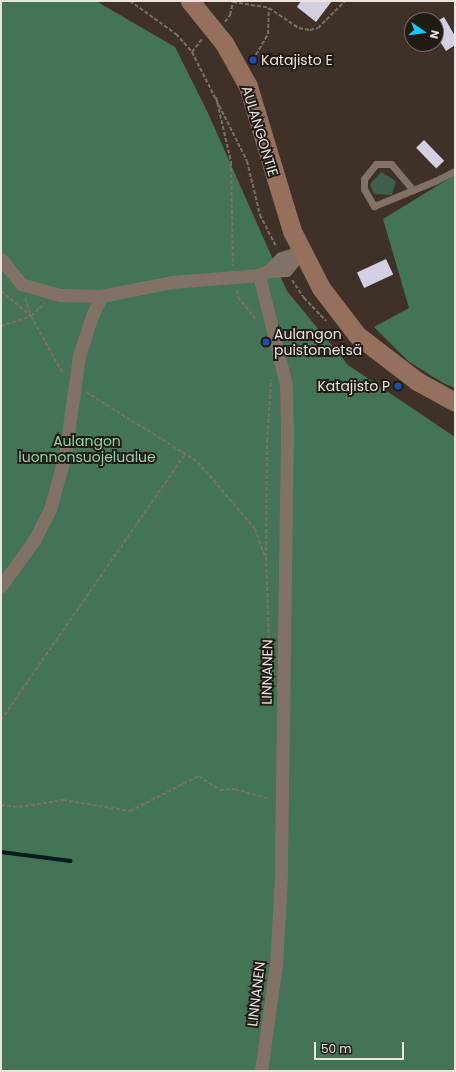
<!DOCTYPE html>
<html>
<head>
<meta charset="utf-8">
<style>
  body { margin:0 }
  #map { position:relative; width:456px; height:1072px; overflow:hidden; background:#3f3127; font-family:Poppins,sans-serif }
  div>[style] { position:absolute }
  .green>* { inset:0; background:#40604b }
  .forest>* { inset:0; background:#437455 }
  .stream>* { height:3.5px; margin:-1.75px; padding:0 1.75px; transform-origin:1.75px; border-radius:1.75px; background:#051c1d }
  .building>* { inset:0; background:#d3d0e3; transform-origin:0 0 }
  .path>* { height:2px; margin-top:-1px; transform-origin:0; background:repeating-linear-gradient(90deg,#7c6f67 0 4px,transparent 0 6px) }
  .lane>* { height:7px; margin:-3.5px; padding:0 3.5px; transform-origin:3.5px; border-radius:3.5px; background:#827266 }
  .street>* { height:13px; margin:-6.5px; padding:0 6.5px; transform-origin:6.5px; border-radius:6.5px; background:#827266 }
  .secondary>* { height:19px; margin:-9.5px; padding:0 9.5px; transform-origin:9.5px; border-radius:9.5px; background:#94705d }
  .dots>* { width:11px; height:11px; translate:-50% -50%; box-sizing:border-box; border:2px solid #211b16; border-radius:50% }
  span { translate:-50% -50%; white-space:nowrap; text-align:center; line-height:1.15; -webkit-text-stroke:4px #211b16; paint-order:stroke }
  .poi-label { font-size:14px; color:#ece3dc }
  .left { translate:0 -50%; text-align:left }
  .right { translate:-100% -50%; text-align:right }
  .street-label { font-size:14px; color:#ece3dc }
  .park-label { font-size:14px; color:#8cd9a7 }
  .frame { position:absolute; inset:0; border:2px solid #ece3dc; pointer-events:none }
  .north { position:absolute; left:404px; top:12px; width:40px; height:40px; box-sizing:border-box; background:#211b16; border:1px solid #726b65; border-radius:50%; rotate:103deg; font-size:11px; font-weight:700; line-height:16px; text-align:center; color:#ece3dc }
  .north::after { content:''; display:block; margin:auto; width:14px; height:18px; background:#0fcafa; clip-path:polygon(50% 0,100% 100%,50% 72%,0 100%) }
  .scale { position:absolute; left:314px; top:1042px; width:90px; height:18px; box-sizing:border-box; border:2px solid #ece3dc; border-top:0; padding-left:5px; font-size:12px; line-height:14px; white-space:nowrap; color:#ece3dc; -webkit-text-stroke:3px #211b16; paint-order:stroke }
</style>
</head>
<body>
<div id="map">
  <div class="green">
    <div style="clip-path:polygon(381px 172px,396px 181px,392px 195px,374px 194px,370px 184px)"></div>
  </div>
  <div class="forest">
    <div style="clip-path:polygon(1px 1px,96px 1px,175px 47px,208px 113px,287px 291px,348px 365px,455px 437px,455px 1071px,1px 1071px)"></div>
    <div style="clip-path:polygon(455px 175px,455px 388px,443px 383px,408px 361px,374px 327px,409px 308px,383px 219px)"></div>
  </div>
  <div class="stream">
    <div style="left:1px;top:852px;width:70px;rotate:7.4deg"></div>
  </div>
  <div class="building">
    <div style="clip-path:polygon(301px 1px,332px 1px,316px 22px,297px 7px)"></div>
    <div style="clip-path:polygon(444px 17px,455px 36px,455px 45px,446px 51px,436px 35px,436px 22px)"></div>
    <div style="left:424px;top:140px;width:29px;height:11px;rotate:46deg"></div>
    <div style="left:386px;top:259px;width:17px;height:32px;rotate:65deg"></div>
  </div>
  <div class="path">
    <div style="left:130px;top:1px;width:57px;rotate:35.7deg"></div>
    <div style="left:176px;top:34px;width:24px;rotate:48deg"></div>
    <div style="left:192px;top:52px;width:122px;rotate:63.2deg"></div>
    <div style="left:247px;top:161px;width:56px;rotate:76.5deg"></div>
    <div style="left:260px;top:215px;width:36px;rotate:63deg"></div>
    <div style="left:233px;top:2px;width:36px;rotate:9deg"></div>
    <div style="left:269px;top:8px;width:36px;rotate:34deg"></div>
    <div style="left:299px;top:28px;width:11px;rotate:10deg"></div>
    <div style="left:310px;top:30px;width:8px;rotate:-14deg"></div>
    <div style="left:318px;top:28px;width:38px;rotate:-45deg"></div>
    <div style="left:225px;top:22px;width:9px;rotate:-54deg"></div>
    <div style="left:230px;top:15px;width:13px;rotate:-77deg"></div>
    <div style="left:192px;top:52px;width:16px;rotate:-52deg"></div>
    <div style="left:253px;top:60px;width:30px;rotate:-60deg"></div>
    <div style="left:268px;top:34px;width:26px;rotate:-88deg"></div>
    <div style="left:216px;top:97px;width:67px;rotate:77deg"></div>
    <div style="left:231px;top:162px;width:104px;rotate:88.9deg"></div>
    <div style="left:292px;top:280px;width:22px;rotate:56deg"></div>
    <div style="left:304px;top:298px;width:32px;rotate:46deg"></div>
    <div style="left:237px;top:290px;width:7px;rotate:82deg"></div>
    <div style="left:238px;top:297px;width:28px;rotate:51deg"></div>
    <div style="left:1px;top:291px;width:38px;rotate:40deg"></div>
    <div style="left:25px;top:298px;width:19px;rotate:72deg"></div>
    <div style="left:31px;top:316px;width:66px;rotate:61.1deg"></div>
    <div style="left:1px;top:326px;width:32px;rotate:-18deg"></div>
    <div style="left:31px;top:316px;width:19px;rotate:-43deg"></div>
    <div style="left:86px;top:392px;width:132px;rotate:32deg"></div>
    <div style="left:198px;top:462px;width:88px;rotate:49.6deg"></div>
    <div style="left:255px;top:529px;width:29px;rotate:70deg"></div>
    <div style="left:270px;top:675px;width:118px;rotate:-91.9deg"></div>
    <div style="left:266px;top:557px;width:116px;rotate:-89.5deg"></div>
    <div style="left:267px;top:441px;width:61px;rotate:-86.2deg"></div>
    <div style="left:1px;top:720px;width:323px;rotate:-55.3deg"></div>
    <div style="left:1px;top:805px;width:18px;rotate:6deg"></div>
    <div style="left:19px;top:807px;width:45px;rotate:-9deg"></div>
    <div style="left:63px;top:800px;width:68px;rotate:9.3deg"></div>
    <div style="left:130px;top:811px;width:77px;rotate:-26.9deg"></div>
    <div style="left:199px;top:776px;width:25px;rotate:34deg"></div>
    <div style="left:220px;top:790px;width:15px;rotate:-4deg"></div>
    <div style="left:235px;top:789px;width:35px;rotate:16deg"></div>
  </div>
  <div class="lane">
    <div style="left:413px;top:190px;width:34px;rotate:-130deg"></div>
    <div style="left:391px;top:164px;width:15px;rotate:180deg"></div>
    <div style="left:376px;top:164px;width:19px;rotate:129deg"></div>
    <div style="left:364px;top:179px;width:10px;rotate:90deg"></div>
    <div style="left:364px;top:189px;width:20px;rotate:60deg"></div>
    <div style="left:374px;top:206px;width:66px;rotate:-22.3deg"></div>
    <div style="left:435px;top:181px;width:22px;rotate:-27deg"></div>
  </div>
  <div class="street">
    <div style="left:1px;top:259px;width:32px;rotate:51deg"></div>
    <div style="left:21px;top:284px;width:41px;rotate:15.8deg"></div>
    <div style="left:60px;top:295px;width:41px;rotate:1.4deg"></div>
    <div style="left:101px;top:296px;width:22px;rotate:114deg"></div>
    <div style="left:92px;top:316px;width:42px;rotate:108deg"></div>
    <div style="left:79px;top:356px;width:100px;rotate:98deg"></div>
    <div style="left:65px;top:455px;width:56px;rotate:105.5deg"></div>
    <div style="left:50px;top:509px;width:34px;rotate:117deg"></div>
    <div style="left:35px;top:539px;width:58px;rotate:125.9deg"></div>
    <div style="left:268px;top:271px;width:18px;rotate:-3deg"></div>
    <div style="left:286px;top:270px;width:23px;rotate:-50deg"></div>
    <div style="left:259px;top:275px;width:113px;rotate:76.2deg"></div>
    <div style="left:286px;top:385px;width:46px;rotate:88.8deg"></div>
    <div style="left:287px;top:431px;width:448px;rotate:90.8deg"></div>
    <div style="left:281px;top:879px;width:85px;rotate:93.4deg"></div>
    <div style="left:276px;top:964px;width:108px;rotate:98deg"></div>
    <div style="left:101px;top:296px;width:72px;rotate:-11.2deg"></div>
    <div style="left:172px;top:282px;width:87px;rotate:-4.6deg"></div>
    <div style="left:259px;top:275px;width:10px;rotate:-24deg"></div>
    <div style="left:268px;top:271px;width:18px;rotate:-45deg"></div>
    <div style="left:281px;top:258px;width:21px;rotate:-17deg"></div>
  </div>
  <div class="secondary">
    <div style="left:190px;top:1px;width:54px;rotate:51deg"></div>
    <div style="left:224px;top:43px;width:49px;rotate:60.8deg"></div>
    <div style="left:248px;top:86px;width:152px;rotate:73.1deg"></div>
    <div style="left:292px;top:231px;width:64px;rotate:63deg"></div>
    <div style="left:321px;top:288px;width:59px;rotate:52.5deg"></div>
    <div style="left:357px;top:335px;width:76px;rotate:37.5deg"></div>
    <div style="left:417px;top:381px;width:43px;rotate:28.9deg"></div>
  </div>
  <div class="dots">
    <div style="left:253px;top:60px;background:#1a4fb4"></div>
    <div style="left:266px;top:342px;background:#1a4fb4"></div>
    <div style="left:398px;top:386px;background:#1a4fb4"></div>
  </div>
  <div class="poi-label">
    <span class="left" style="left:261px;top:60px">Katajisto E</span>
    <span class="left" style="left:274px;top:342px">Aulangon<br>puistometsä</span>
    <span class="right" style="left:390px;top:386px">Katajisto P</span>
  </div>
  <div class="street-label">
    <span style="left:260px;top:131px;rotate:73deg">AULANGONTIE</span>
    <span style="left:267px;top:672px;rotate:-89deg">LINNANEN</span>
    <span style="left:256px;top:994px;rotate:-83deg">LINNANEN</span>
  </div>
  <div class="park-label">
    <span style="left:87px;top:449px">Aulangon<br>luonnonsuojelualue</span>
  </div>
  <div class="frame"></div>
  <div class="north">N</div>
  <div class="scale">50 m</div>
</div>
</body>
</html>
